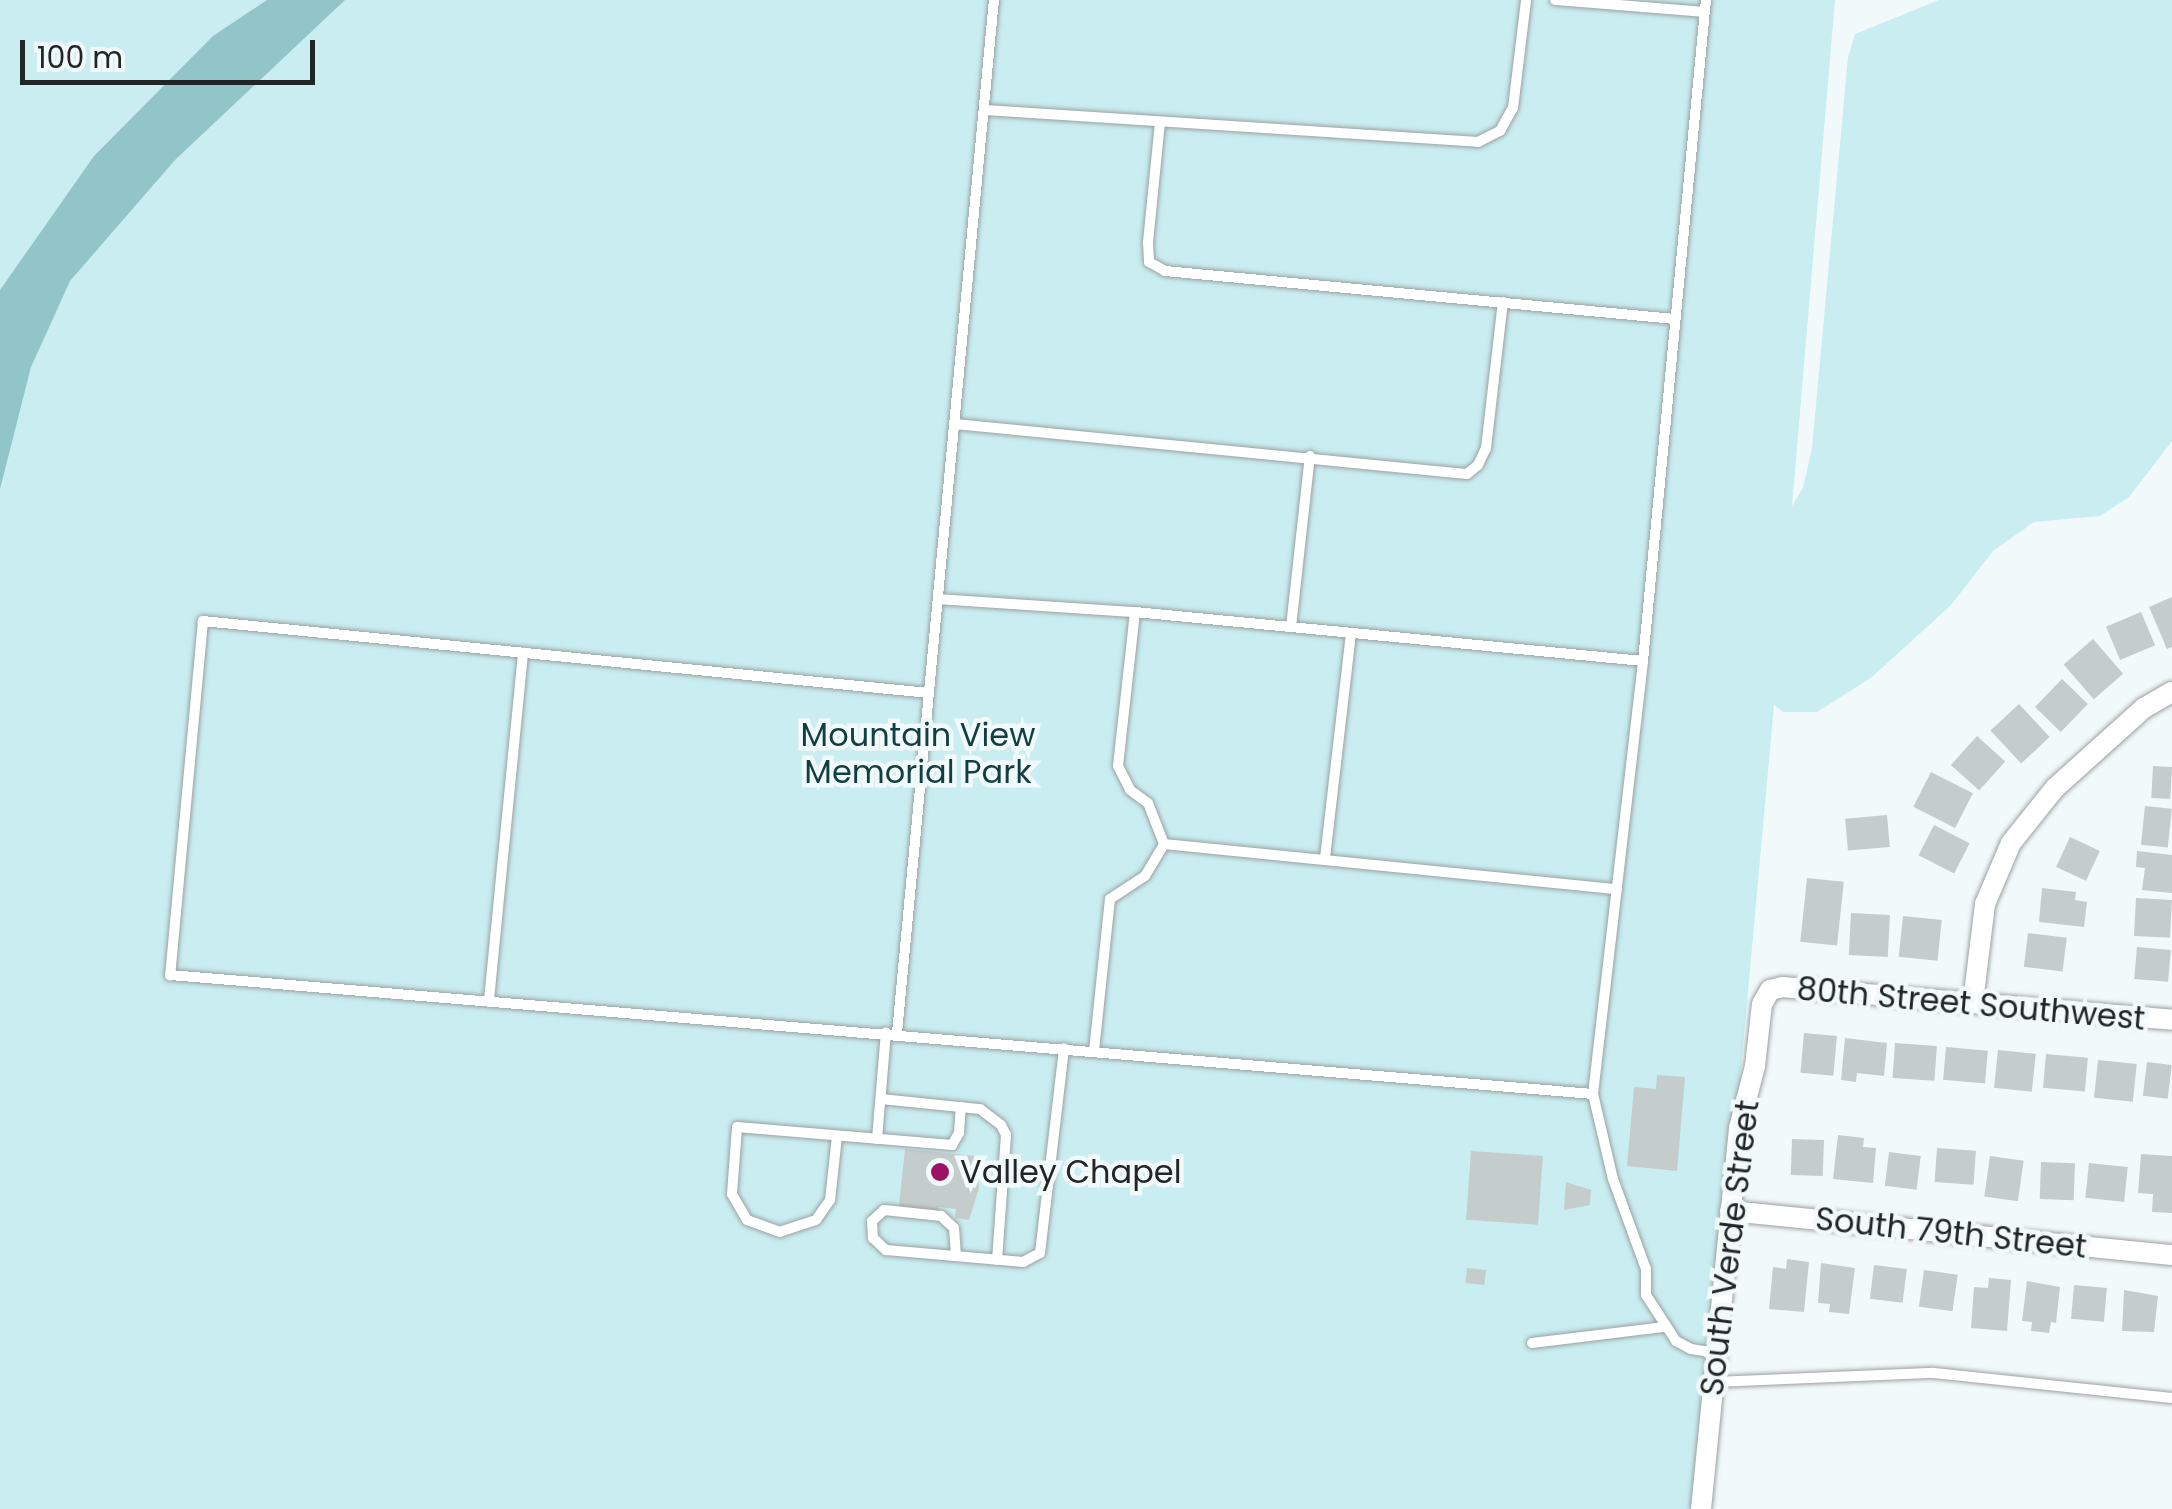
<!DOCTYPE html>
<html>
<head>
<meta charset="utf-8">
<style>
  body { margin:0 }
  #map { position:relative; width:2172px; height:1509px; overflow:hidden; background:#f2f9fa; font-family:Poppins,sans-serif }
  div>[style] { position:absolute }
  .green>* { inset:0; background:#c9edf0 }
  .water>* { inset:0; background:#92c5c8 }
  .building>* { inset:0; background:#c5cccc; transform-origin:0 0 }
  .roads { filter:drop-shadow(0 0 2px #9ba1a2) drop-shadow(0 0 2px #9ba1a2) }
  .service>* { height:10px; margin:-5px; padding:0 5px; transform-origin:5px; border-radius:5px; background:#fff }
  .minor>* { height:20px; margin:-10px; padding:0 10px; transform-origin:10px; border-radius:10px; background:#fff }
  .dots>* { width:28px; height:28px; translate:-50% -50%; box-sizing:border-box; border:5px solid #f2f9fa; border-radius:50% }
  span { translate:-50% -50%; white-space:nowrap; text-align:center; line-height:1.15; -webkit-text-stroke:9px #f2f9fa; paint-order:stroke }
  .park-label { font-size:32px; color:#0f3f43 }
  .street-label { font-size:32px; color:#222525 }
  .poi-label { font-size:32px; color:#222525 }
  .left { translate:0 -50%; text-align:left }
  .scale { position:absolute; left:20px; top:40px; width:295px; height:45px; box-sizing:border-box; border:5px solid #222525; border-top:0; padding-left:12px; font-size:30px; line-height:35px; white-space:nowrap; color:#222525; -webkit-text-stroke:8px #f2f9fa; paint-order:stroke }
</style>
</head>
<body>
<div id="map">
  <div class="green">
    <div style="clip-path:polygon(0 0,1835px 0,1792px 506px,1803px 488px,1812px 448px,1848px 57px,1855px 34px,1939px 0,2172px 0,2172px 441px,2129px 497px,2100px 516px,2034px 522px,1993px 551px,1951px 605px,1872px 677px,1817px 712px,1783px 712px,1774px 705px,1701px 1509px,0 1509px)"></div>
  </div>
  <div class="water">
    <div style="clip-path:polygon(267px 0,345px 0,175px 160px,70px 281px,31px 367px,0 489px,0 290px,94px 156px,213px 36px)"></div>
  </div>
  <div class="building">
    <div style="clip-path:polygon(2172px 597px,2172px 647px,2167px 649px,2149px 607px)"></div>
    <div style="left:2141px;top:612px;width:36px;height:38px;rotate:67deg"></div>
    <div style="left:2093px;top:639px;width:46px;height:39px;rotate:49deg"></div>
    <div style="left:2062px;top:679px;width:36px;height:39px;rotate:44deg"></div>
    <div style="left:2019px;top:704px;width:45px;height:39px;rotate:47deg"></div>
    <div style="left:1977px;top:736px;width:38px;height:39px;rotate:42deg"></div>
    <div style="left:2153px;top:766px;width:19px;height:32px;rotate:3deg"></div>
    <div style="left:1931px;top:772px;width:47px;height:39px;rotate:27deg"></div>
    <div style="left:2145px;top:806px;width:27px;height:39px;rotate:6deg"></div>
    <div style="left:1887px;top:815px;width:32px;height:42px;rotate:85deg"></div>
    <div style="left:1934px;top:825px;width:40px;height:34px;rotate:27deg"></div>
    <div style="left:2070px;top:837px;width:33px;height:33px;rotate:25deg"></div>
    <div style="clip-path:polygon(2137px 851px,2172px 855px,2172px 893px,2142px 890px,2145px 868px,2136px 867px)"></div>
    <div style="left:1807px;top:878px;width:37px;height:64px;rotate:6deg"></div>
    <div style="clip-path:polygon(2042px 888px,2076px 892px,2075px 900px,2087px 902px,2084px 927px,2039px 922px)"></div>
    <div style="left:2136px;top:898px;width:36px;height:38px;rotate:3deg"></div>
    <div style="left:1851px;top:913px;width:39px;height:42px;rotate:3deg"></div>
    <div style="left:1903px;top:916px;width:39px;height:41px;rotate:6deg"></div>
    <div style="left:2028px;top:933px;width:39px;height:34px;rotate:7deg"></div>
    <div style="left:2137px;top:947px;width:34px;height:32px;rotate:5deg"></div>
    <div style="left:1804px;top:1033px;width:33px;height:40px;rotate:5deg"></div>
    <div style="clip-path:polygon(1845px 1038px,1887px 1043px,1884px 1076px,1857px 1073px,1856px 1082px,1841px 1080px)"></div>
    <div style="left:1895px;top:1043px;width:42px;height:35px;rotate:4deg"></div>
    <div style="left:1946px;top:1047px;width:42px;height:33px;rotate:5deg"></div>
    <div style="left:1998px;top:1050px;width:38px;height:38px;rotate:6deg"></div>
    <div style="left:2046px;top:1054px;width:42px;height:34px;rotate:5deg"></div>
    <div style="left:2098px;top:1060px;width:39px;height:38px;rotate:6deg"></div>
    <div style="left:2147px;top:1062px;width:25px;height:34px;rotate:7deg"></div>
    <div style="clip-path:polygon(1657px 1075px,1685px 1077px,1677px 1171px,1627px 1166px,1634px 1087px,1656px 1089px)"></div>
    <div style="clip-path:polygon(1838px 1135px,1864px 1138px,1863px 1147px,1876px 1148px,1873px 1183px,1833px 1179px)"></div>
    <div style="left:1792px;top:1139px;width:32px;height:36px;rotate:2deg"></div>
    <div style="left:1937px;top:1148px;width:39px;height:34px;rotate:4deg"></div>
    <div style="clip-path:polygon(905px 1149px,976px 1156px,979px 1188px,969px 1220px,955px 1218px,956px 1209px,939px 1207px,938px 1219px,898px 1215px)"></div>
    <div style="left:1471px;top:1151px;width:72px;height:69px;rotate:4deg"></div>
    <div style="left:1889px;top:1152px;width:32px;height:34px;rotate:7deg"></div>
    <div style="clip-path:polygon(2141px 1154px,2172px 1156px,2172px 1213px,2152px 1212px,2153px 1194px,2138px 1193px)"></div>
    <div style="left:1990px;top:1156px;width:34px;height:41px;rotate:8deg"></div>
    <div style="left:2041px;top:1162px;width:34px;height:37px;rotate:2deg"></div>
    <div style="left:2089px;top:1163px;width:39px;height:35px;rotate:6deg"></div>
    <div style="clip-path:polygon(1566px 1182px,1591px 1190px,1590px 1205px,1564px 1210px)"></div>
    <div style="clip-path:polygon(1787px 1259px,1809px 1262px,1804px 1312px,1769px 1309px,1773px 1267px,1786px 1269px)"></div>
    <div style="clip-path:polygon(1821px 1263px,1855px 1268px,1849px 1314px,1829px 1312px,1830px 1304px,1818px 1303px)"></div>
    <div style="left:1874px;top:1265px;width:33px;height:34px;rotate:7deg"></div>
    <div style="left:1467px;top:1268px;width:19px;height:15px;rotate:6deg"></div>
    <div style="left:1924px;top:1270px;width:34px;height:37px;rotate:8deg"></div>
    <div style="clip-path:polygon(1989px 1278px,2011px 1280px,2007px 1331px,1971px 1328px,1974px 1287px,1988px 1288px)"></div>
    <div style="clip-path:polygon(2027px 1281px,2060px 1287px,2056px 1323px,2051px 1322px,2049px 1333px,2031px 1331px,2032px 1322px,2022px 1321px)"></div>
    <div style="left:2074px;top:1285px;width:33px;height:34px;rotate:5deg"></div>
    <div style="clip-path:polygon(2124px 1290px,2158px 1296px,2154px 1332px,2122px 1331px)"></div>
  </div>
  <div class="roads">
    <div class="service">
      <div style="left:1555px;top:0;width:149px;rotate:4.6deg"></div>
      <div style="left:985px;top:110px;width:494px;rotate:3.7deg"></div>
      <div style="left:1478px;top:142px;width:25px;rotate:-27deg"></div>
      <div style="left:1500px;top:131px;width:26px;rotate:-61deg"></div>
      <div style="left:1513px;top:108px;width:109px;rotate:-83.1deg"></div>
      <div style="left:1160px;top:122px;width:121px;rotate:95.7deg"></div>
      <div style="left:1148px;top:242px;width:20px;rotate:87deg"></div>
      <div style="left:1149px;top:262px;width:18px;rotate:29deg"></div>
      <div style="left:1165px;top:271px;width:512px;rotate:5.38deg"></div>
      <div style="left:955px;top:424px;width:514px;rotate:5.58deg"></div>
      <div style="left:1467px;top:474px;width:14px;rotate:-39deg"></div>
      <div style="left:1478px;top:465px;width:19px;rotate:-65deg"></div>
      <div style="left:1486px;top:448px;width:147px;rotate:-83.4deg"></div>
      <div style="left:938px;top:599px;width:197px;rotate:3.8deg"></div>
      <div style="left:1135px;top:612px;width:510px;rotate:5.51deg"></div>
      <div style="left:1135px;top:612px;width:155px;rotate:96.3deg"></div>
      <div style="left:1118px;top:766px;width:27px;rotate:63deg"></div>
      <div style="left:1130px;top:790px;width:22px;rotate:36deg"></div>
      <div style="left:1148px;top:803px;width:44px;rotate:68.7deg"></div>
      <div style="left:1291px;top:627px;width:172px;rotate:-83.7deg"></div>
      <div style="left:929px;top:693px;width:730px;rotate:-174.34deg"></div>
      <div style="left:203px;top:621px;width:356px;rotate:95.3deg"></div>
      <div style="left:170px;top:975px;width:1428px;rotate:4.78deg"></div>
      <div style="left:1593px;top:1094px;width:436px;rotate:-83.4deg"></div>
      <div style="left:1643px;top:661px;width:664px;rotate:-84.56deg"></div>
      <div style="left:1325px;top:858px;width:226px;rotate:-83.4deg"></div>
      <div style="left:489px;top:1000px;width:349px;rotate:-84.4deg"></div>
      <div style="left:897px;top:1033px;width:1038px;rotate:-84.64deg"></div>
      <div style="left:1094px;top:1051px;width:153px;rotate:-84deg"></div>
      <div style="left:1110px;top:899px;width:42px;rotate:-33.3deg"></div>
      <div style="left:1145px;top:876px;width:37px;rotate:-59deg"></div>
      <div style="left:1164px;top:844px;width:455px;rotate:5.7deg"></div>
      <div style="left:1593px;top:1094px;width:87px;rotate:76.8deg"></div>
      <div style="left:1613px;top:1179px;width:96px;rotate:69.9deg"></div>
      <div style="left:1646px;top:1269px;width:26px;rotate:90deg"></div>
      <div style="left:1646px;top:1295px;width:55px;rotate:56.9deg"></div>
      <div style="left:1676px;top:1341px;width:17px;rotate:28deg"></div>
      <div style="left:1691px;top:1349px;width:25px;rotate:9deg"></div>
      <div style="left:881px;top:1099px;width:100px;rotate:5.8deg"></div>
      <div style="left:980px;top:1109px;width:26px;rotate:37deg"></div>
      <div style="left:1001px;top:1125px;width:11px;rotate:63deg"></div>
      <div style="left:1006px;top:1135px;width:125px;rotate:94.1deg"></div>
      <div style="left:837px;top:1136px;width:64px;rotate:96.2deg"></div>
      <div style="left:830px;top:1200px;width:24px;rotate:125deg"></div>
      <div style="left:816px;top:1220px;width:38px;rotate:162deg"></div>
      <div style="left:780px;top:1232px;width:35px;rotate:-160deg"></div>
      <div style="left:747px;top:1220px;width:30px;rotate:-120deg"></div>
      <div style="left:732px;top:1194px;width:67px;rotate:-85.7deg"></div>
      <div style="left:737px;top:1127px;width:216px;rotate:4.8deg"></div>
      <div style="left:952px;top:1145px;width:14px;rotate:-60deg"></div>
      <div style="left:959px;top:1133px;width:26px;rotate:-86deg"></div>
      <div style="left:877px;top:1139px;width:107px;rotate:-85.2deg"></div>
      <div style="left:956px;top:1256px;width:28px;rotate:-94deg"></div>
      <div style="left:954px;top:1228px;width:18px;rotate:-137deg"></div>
      <div style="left:941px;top:1216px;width:57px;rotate:-174deg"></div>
      <div style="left:884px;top:1210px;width:16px;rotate:137deg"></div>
      <div style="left:872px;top:1221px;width:17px;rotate:87deg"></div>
      <div style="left:873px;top:1238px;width:18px;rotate:43deg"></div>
      <div style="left:886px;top:1250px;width:138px;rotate:5deg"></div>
      <div style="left:1023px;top:1262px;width:19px;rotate:-28deg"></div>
      <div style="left:1040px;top:1253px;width:206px;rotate:-83.3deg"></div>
      <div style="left:1532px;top:1343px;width:134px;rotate:-6.9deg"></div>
      <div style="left:1715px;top:1382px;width:219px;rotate:-2.4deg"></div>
      <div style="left:1934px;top:1373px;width:239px;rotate:6deg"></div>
    </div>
    <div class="minor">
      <div style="left:1973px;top:1002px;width:99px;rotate:-83deg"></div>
      <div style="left:1985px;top:904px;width:66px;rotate:-66.9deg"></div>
      <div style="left:2011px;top:843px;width:70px;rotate:-51.3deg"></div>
      <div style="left:2055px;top:788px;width:120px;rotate:-42deg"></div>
      <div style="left:2144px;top:708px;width:32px;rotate:-30deg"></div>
      <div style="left:1730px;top:1211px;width:444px;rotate:5.7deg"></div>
      <div style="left:1701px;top:1509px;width:383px;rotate:-84.3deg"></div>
      <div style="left:1739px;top:1128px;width:64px;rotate:-75.5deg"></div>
      <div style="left:1755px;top:1066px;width:62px;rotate:-83.6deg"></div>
      <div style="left:1762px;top:1004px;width:16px;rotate:-60deg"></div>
      <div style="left:1770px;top:990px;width:13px;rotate:-13deg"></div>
      <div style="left:1783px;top:987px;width:390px;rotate:4.8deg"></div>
    </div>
  </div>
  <div class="dots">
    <div style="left:940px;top:1172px;background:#9c1363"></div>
  </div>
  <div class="park-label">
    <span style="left:918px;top:754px">Mountain View<br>Memorial Park</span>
  </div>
  <div class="street-label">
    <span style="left:1971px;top:1004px;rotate:5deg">80th Street Southwest</span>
    <span style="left:1951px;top:1233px;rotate:6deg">South 79th Street</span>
    <span style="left:1730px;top:1248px;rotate:-83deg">South Verde Street</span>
  </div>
  <div class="poi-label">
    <span class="left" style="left:960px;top:1172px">Valley Chapel</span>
  </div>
  <div class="scale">100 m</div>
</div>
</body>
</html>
